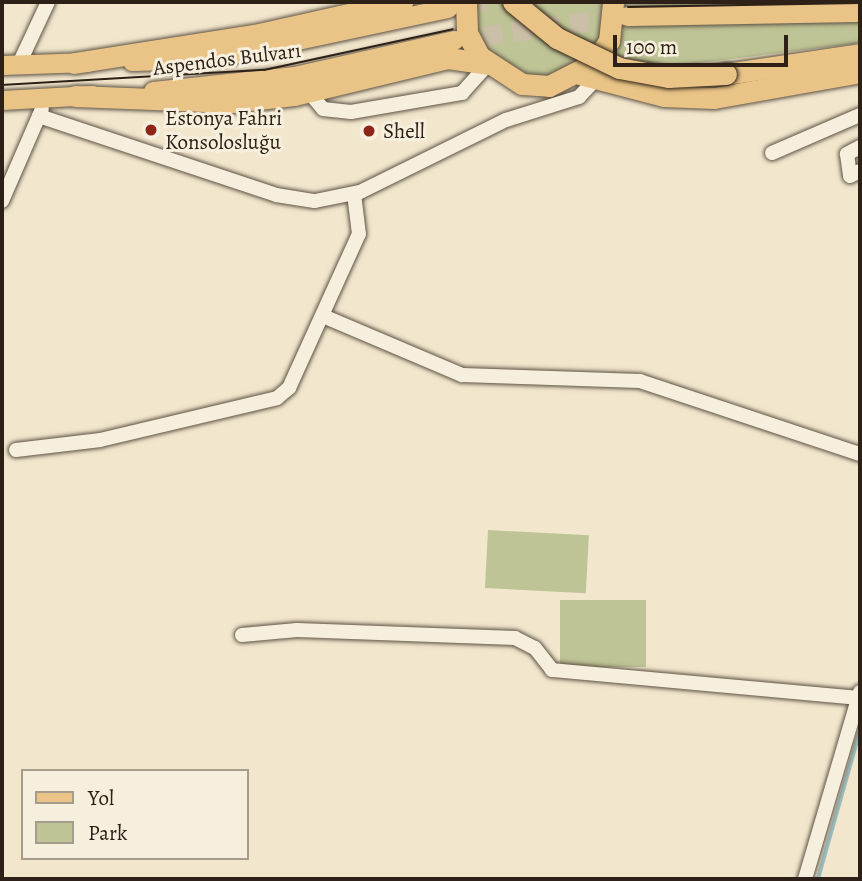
<!DOCTYPE html>
<html>
<head>
<meta charset="utf-8">
<style>
  body { margin:0 }
  #map { position:relative; width:862px; height:881px; overflow:hidden; background:#f2e7cd; font-family:Alegreya,serif }
  div>[style] { position:absolute }
  .green>* { inset:0; background:#bec495; transform-origin:0 0 }
  .stream>* { height:3.5px; margin:-1.75px; padding:0 1.75px; transform-origin:1.75px; border-radius:1.75px; background:#9dbebf }
  .major-tunnel>* { height:19px; margin-top:-9.5px; transform-origin:0; background:repeating-linear-gradient(90deg,#cbbfa8 0 19px,transparent 0 29px) }
  .roads { filter:drop-shadow(0 0 2px #5e5244) drop-shadow(0 0 2px #5e5244) }
  .minor>* { height:14px; margin:-7px; padding:0 7px; transform-origin:7px; border-radius:7px; background:#f7efde }
  .major>* { height:19px; margin:-9.5px; padding:0 9.5px; transform-origin:9.5px; border-radius:9.5px; background:#e9c486 }
  .highway>* { height:21px; margin:-10.5px; padding:0 10.5px; transform-origin:10.5px; border-radius:10.5px; background:#e9c486 }
  .tram>* { height:2px; margin:-1px; padding:0 1px; transform-origin:1px; border-radius:1px; background:#2d2016 }
  .bridges { filter:drop-shadow(0 0 2px #2d2016) drop-shadow(0 0 2px #2d2016) }
  .highway-bridge>* { height:21px; margin:-10.5px; padding:0 10.5px; transform-origin:10.5px; border-radius:10.5px; background:#e9c486 }
  .dots>* { width:19px; height:19px; translate:-50% -50%; box-sizing:border-box; border:4px solid #f7efde; border-radius:50% }
  span { translate:-50% -50%; white-space:nowrap; text-align:center; line-height:1.15; -webkit-text-stroke:6px #f7efde; paint-order:stroke }
  .street-label { font-size:21px; color:#2d2016 }
  .poi-label { font-size:21px; color:#2d2016 }
  .left { translate:0 -50%; text-align:left }
  .frame { position:absolute; inset:0; border:4px solid #2d2016; pointer-events:none }
  .legend { position:absolute; left:21px; top:769px; width:228px; height:91px; box-sizing:border-box; background:#f7efde; border:2px solid #a69c8e; margin:0; padding:9px 12px; list-style:none; font-size:21px; color:#2d2016 }
  .legend li { display:flex; align-items:center; gap:14px; height:35px }
  .legend b { width:35px; border:2px solid #a69c8e }
  .scale { position:absolute; left:613px; top:35px; width:175px; height:32px; box-sizing:border-box; border:4px solid #2d2016; border-top:0; padding-left:9px; font-size:21px; line-height:24px; white-space:nowrap; color:#2d2016; -webkit-text-stroke:5px #f7efde; paint-order:stroke }
</style>
</head>
<body>
<div id="map">
  <div class="green">
    <div style="clip-path:polygon(473px 2px,604px 2px,603px 29px,594px 50px,556px 77px,510px 72px,477px 40px)"></div>
    <div style="clip-path:polygon(626px 2px,860px 2px,860px 43px,666px 67px,614px 55px)"></div>
    <div style="left:488px;top:530px;width:101px;height:58px;rotate:3deg"></div>
    <div style="left:560px;top:600px;width:86px;height:67px"></div>
  </div>
  <div class="stream">
    <div style="left:818px;top:879px;width:154px;rotate:-74.2deg"></div>
  </div>
  <div class="major-tunnel">
    <div style="left:451px;top:8px;width:35px;rotate:-10deg"></div>
    <div style="left:455px;top:40px;width:173px;rotate:-8deg"></div>
  </div>
  <div class="roads">
    <div class="minor">
      <div style="left:19px;top:64px;width:68px;rotate:-64.9deg"></div>
      <div style="left:308px;top:91px;width:23px;rotate:50deg"></div>
      <div style="left:323px;top:109px;width:28px;rotate:6deg"></div>
      <div style="left:351px;top:112px;width:113px;rotate:-9.7deg"></div>
      <div style="left:462px;top:93px;width:39px;rotate:-48deg"></div>
      <div style="left:39px;top:116px;width:250px;rotate:18.4deg"></div>
      <div style="left:276px;top:195px;width:39px;rotate:9deg"></div>
      <div style="left:315px;top:201px;width:46px;rotate:-11.3deg"></div>
      <div style="left:360px;top:192px;width:163px;rotate:-26.3deg"></div>
      <div style="left:506px;top:120px;width:77px;rotate:-17.5deg"></div>
      <div style="left:579px;top:97px;width:26px;rotate:-47deg"></div>
      <div style="left:860px;top:147px;width:15px;rotate:152deg"></div>
      <div style="left:847px;top:154px;width:22px;rotate:82deg"></div>
      <div style="left:850px;top:176px;width:11px;rotate:-27deg"></div>
      <div style="left:772px;top:153px;width:96px;rotate:-23.4deg"></div>
      <div style="left:2px;top:201px;width:100px;rotate:-66.5deg"></div>
      <div style="left:323px;top:316px;width:151px;rotate:23deg"></div>
      <div style="left:462px;top:375px;width:178px;rotate:1.9deg"></div>
      <div style="left:640px;top:381px;width:232px;rotate:18.4deg"></div>
      <div style="left:16px;top:450px;width:85px;rotate:-6.8deg"></div>
      <div style="left:100px;top:440px;width:182px;rotate:-13.3deg"></div>
      <div style="left:277px;top:398px;width:16px;rotate:-40deg"></div>
      <div style="left:289px;top:388px;width:169px;rotate:-65.6deg"></div>
      <div style="left:359px;top:234px;width:40px;rotate:-97.1deg"></div>
      <div style="left:242px;top:635px;width:55px;rotate:-5.2deg"></div>
      <div style="left:297px;top:630px;width:218px;rotate:2.1deg"></div>
      <div style="left:515px;top:638px;width:22px;rotate:27deg"></div>
      <div style="left:535px;top:648px;width:28px;rotate:52deg"></div>
      <div style="left:552px;top:670px;width:307px;rotate:5.2deg"></div>
      <div style="left:805px;top:879px;width:195px;rotate:-73.6deg"></div>
    </div>
    <div class="major">
      <div style="left:627px;top:16px;width:233px;rotate:-1deg"></div>
      <div style="left:132px;top:61px;width:76px;rotate:-1.5deg"></div>
      <div style="left:208px;top:59px;width:245px;rotate:-12deg"></div>
      <div style="left:2px;top:65px;width:86px;rotate:-2deg"></div>
      <div style="left:153px;top:91px;width:142px;rotate:-6.1deg"></div>
      <div style="left:294px;top:76px;width:164px;rotate:-12.7deg"></div>
      <div style="left:2px;top:100px;width:90px;rotate:-3.2deg"></div>
    </div>
    <div class="highway">
      <div style="left:466px;top:2px;width:31px;rotate:88deg"></div>
      <div style="left:467px;top:33px;width:26px;rotate:62deg"></div>
      <div style="left:479px;top:56px;width:51px;rotate:33.1deg"></div>
      <div style="left:522px;top:84px;width:27px;rotate:4deg"></div>
      <div style="left:549px;top:86px;width:51px;rotate:-27.1deg"></div>
      <div style="left:594px;top:63px;width:27px;rotate:-56deg"></div>
      <div style="left:609px;top:41px;width:39px;rotate:-84deg"></div>
      <div style="left:74px;top:63px;width:187px;rotate:-8.9deg"></div>
      <div style="left:259px;top:34px;width:147px;rotate:-12.6deg"></div>
      <div style="left:580px;top:74px;width:87px;rotate:14.7deg"></div>
      <div style="left:664px;top:96px;width:50px;rotate:2.3deg"></div>
      <div style="left:714px;top:98px;width:148px;rotate:-10.1deg"></div>
      <div style="left:726px;top:74px;width:135px;rotate:-8.5deg"></div>
      <div style="left:75px;top:96px;width:156px;rotate:2.2deg"></div>
      <div style="left:231px;top:102px;width:63px;rotate:-6.3deg"></div>
      <div style="left:294px;top:95px;width:158px;rotate:-13.5deg"></div>
      <div style="left:448px;top:58px;width:40px;rotate:8.5deg"></div>
    </div>
  </div>
  <div class="tram">
    <div style="left:628px;top:7px;width:232px;rotate:-1deg"></div>
    <div style="left:2px;top:85px;width:262px;rotate:-3.3deg"></div>
    <div style="left:264px;top:70px;width:193px;rotate:-12.2deg"></div>
  </div>
  <div class="bridges">
    <div class="highway-bridge">
      <div style="left:513px;top:2px;width:57px;rotate:39.3deg"></div>
      <div style="left:557px;top:38px;width:69px;rotate:25.8deg"></div>
      <div style="left:619px;top:68px;width:50px;rotate:10.4deg"></div>
      <div style="left:668px;top:77px;width:58px;rotate:-3deg"></div>
    </div>
  </div>
  <div class="dots">
    <div style="left:151px;top:130px;background:#8f2418"></div>
    <div style="left:369px;top:131px;background:#8f2418"></div>
  </div>
  <div class="street-label">
    <span style="left:227px;top:59px;rotate:-7deg">Aspendos Bulvarı</span>
  </div>
  <div class="poi-label">
    <span class="left" style="left:165px;top:130px">Estonya Fahri<br>Konsolosluğu</span>
    <span class="left" style="left:383px;top:131px">Shell</span>
  </div>
  <div class="frame"></div>
  <ul class="legend">
  <li><b style="height:9px;background:#e9c486"></b>Yol</li>
  <li><b style="height:19px;background:#bec495"></b>Park</li>
  </ul>
  <div class="scale">100 m</div>
</div>
</body>
</html>
